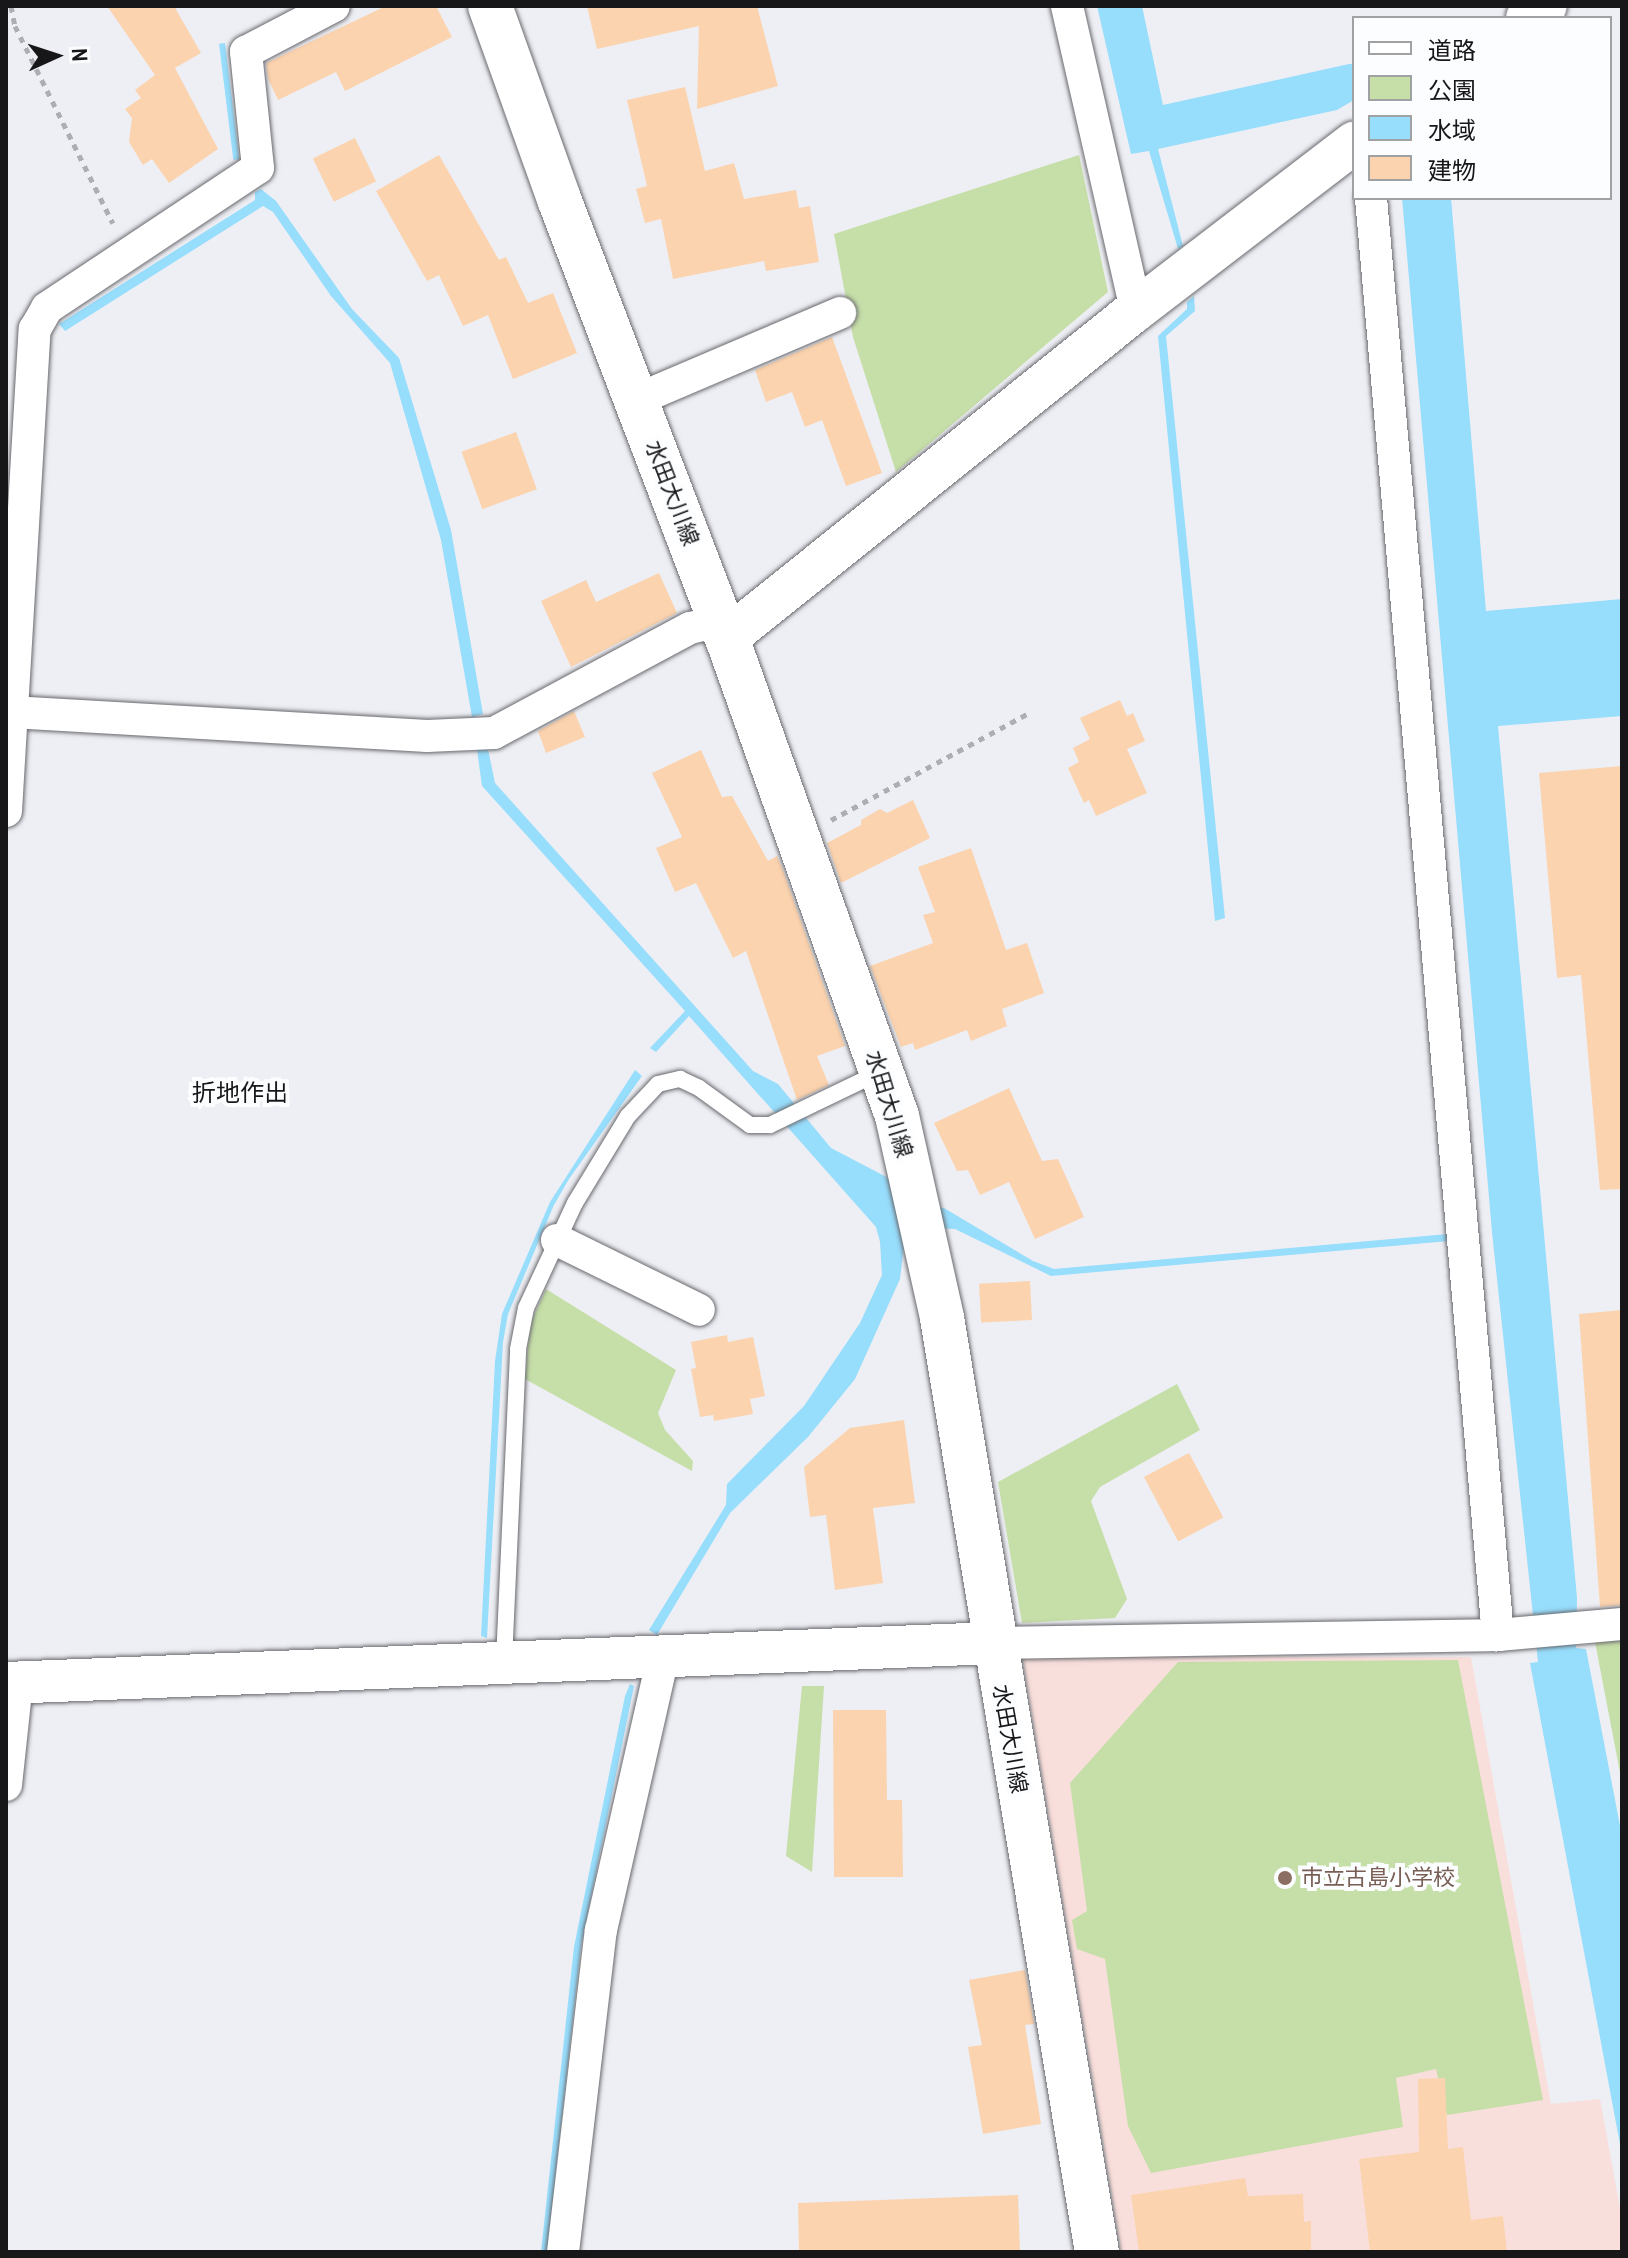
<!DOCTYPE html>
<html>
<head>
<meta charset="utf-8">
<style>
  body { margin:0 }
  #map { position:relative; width:1628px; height:2258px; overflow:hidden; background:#eeeff4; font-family:"Archivo Narrow","Noto Sans JP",sans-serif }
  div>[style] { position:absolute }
  .education>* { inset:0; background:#f9dfdc }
  .green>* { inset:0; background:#c6dea8 }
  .water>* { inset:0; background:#97ddfc; transform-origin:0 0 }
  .building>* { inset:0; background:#fbd3af; transform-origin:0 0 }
  .path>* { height:5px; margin-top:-2.5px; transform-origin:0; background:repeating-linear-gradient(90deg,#adaeb2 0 6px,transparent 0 12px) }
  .roads { filter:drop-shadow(0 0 2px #68696e) drop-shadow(0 0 2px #68696e) }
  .service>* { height:16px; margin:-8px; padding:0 8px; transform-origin:8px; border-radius:8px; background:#fff }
  .minor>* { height:32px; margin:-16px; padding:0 16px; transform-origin:16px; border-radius:16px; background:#fff }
  .tertiary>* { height:42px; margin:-21px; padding:0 21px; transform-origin:21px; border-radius:21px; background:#fff }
  .secondary>* { height:44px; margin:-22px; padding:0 22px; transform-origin:22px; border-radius:22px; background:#fff }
  .dots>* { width:22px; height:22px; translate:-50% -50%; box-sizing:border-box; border:4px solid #fcfdff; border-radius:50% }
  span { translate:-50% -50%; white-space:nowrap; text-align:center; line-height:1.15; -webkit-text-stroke:8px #fcfdff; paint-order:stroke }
  .street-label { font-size:22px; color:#171719 }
  .education-label { font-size:22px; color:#785e54 }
  .left { translate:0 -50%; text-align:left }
  .neighbourhood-label { font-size:24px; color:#171719 }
  .frame { position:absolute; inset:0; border:8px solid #171719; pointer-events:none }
  .legend { position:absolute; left:1352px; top:16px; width:260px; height:184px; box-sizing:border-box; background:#fcfdff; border:2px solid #a0a1a3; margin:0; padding:10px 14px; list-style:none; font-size:24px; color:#171719 }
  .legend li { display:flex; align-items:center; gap:16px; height:40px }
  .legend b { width:40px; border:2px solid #a0a1a3 }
  .north { position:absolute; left:16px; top:16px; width:80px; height:80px; -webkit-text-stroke:6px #fcfdff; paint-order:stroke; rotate:87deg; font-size:22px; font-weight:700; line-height:32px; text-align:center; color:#171719 }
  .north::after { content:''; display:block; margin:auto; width:28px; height:36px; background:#171719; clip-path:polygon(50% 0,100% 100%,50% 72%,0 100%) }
</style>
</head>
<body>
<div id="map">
  <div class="education">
    <div style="clip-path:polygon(1022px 1656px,1471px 1657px,1551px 2104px,1600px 2099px,1622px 2219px,1622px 2252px,1121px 2252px)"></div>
  </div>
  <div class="green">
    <div style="clip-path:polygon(1079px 155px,1108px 292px,896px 472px,853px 337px,834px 234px)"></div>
    <div style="clip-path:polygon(546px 1289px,676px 1370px,658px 1413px,665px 1430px,693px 1461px,692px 1471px,525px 1379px,530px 1324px)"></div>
    <div style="clip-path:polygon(1177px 1384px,1200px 1430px,1100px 1487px,1091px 1501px,1127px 1599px,1115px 1618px,1022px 1623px,998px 1482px)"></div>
    <div style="clip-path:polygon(1622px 1639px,1622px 1783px,1595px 1642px)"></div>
    <div style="clip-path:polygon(1458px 1660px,1543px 2100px,1447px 2115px,1436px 2069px,1396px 2078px,1403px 2127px,1151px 2173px,1128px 2126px,1105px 1959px,1077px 1949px,1072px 1920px,1087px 1911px,1070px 1783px,1178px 1662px)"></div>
    <div style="clip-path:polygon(802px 1686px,824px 1686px,812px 1872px,786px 1856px)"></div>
  </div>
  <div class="water">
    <div style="clip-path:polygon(1097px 6px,1142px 6px,1163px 105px,1349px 64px,1354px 64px,1354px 100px,1337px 110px,1158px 149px,1183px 246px,1178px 249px,1149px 151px,1131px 154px)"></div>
    <div style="left:225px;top:43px;width:117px;height:6px;rotate:83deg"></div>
    <div style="clip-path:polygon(261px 189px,276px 201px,352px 309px,399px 358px,451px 530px,483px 714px,472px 717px,441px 540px,390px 363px,331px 296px,273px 212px,263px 206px,65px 331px,59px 324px,255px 200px,255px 192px)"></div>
    <div style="clip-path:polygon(1402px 198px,1451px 198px,1486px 611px,1622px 599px,1622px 716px,1498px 726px,1577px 1598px,1576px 1648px,1586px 1649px,1622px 1836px,1622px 2155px,1530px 1663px,1538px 1662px,1492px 1232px)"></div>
    <div style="clip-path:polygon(1194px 296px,1195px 311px,1166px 336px,1225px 918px,1215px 921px,1158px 336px,1187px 309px,1187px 302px)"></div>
    <div style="clip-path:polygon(488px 749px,495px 783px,753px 1071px,778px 1084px,831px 1148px,896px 1182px,901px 1210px,944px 1208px,1033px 1261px,1054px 1269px,1448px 1234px,1449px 1241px,1051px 1276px,955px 1229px,927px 1228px,904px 1246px,900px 1279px,855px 1379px,808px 1437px,730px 1513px,657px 1635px,649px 1630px,726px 1505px,727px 1484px,804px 1406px,860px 1323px,882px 1275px,880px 1242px,876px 1227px,689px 1016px,656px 1052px,650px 1048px,685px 1011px,482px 786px,477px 750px)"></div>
    <div style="clip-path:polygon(635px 1070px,642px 1076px,569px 1179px,554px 1205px,508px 1314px,503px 1342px,487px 1638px,481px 1636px,495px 1361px,502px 1314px,550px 1202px)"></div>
    <div style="clip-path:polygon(630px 1684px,634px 1686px,581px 1946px,547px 2252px,541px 2252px,574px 1947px,625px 1696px)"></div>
  </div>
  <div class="building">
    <div style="clip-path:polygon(107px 6px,174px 6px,201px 53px,175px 68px,218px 149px,169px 183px,152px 159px,143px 165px,129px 142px,132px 118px,125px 109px,141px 98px,135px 90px,155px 75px)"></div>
    <div style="clip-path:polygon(386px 6px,436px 6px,452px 37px,345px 91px,336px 72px,278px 100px,268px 79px,266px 63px)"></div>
    <div style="clip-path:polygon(587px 6px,757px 6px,778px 86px,697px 109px,699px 26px,597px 49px)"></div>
    <div style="clip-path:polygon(685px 87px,705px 171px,734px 163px,744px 199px,796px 190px,799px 208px,810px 206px,819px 262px,766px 271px,764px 261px,673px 279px,661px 219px,645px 223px,636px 189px,647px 186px,627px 100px)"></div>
    <div style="left:355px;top:138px;width:48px;height:47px;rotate:64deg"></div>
    <div style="clip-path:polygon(439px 155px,499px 260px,506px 257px,528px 303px,553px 293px,577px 353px,513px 379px,488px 315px,463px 326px,439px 275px,427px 281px,376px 191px)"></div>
    <div style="clip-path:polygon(832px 337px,882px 473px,846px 486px,822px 420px,805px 427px,792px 392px,766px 402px,755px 370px)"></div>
    <div style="left:516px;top:432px;width:61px;height:58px;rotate:70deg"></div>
    <div style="clip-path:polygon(659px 573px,677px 613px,571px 667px,541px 601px,586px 580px,596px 602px)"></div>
    <div style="clip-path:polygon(1120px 700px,1127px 716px,1133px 713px,1145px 741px,1127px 749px,1147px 793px,1096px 816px,1089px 800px,1084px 803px,1068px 768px,1079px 762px,1073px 748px,1090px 739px,1080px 718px)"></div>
    <div style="clip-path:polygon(574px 711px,585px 737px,546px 753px,538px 731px)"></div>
    <div style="clip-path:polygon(701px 750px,722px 797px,732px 796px,768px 861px,777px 856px,782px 867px,845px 1046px,817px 1056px,829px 1085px,797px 1100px,746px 951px,733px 958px,696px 883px,675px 892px,656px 848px,682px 837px,652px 773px)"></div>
    <div style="clip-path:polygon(1622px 766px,1622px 1189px,1600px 1190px,1581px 975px,1557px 978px,1539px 773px)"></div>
    <div style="clip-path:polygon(913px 800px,930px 838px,841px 883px,827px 843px,861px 825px,861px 820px,880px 809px,887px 813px)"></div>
    <div style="clip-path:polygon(971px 848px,1006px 950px,1027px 943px,1044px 993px,1002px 1009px,1007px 1026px,971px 1041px,967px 1030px,915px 1050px,913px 1043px,901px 1047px,870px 966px,933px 943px,923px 915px,935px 912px,918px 867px)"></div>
    <div style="clip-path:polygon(1009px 1088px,1042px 1161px,1058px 1159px,1084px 1217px,1035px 1239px,1009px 1182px,980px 1195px,968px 1170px,957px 1171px,934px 1123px)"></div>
    <div style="left:1030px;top:1281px;width:39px;height:51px;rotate:87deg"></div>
    <div style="clip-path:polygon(1622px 1310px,1622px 1605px,1600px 1607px,1579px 1314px)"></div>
    <div style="clip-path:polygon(727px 1335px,728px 1342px,753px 1337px,765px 1396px,750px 1399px,753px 1414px,714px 1421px,713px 1415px,700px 1417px,691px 1369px,696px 1368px,691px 1342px)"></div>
    <div style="clip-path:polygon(904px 1420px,915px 1503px,873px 1508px,883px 1583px,835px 1590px,826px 1515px,810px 1517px,804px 1467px,850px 1428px)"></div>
    <div style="left:1189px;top:1453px;width:73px;height:51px;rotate:62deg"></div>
    <div style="clip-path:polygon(833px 1710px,886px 1710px,887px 1800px,902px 1800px,903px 1877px,834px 1877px)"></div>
    <div style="clip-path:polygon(1025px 1970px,1034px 2024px,1025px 2025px,1041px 2124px,983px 2134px,968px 2047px,982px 2045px,969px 1980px)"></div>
    <div style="clip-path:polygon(1445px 2078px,1448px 2149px,1463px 2147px,1471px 2220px,1503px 2216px,1507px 2252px,1370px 2252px,1359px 2159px,1419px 2152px,1418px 2079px)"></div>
    <div style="clip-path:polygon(1245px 2178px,1248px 2196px,1303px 2194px,1304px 2222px,1311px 2221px,1311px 2252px,1139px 2252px,1131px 2195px)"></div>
    <div style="clip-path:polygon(1018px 2195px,1020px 2252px,799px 2252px,798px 2203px)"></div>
  </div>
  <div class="path">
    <div style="left:11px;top:6px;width:20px;rotate:79deg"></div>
    <div style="left:15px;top:26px;width:220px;rotate:63.6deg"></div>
    <div style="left:831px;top:820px;width:227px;rotate:-28.4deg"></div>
  </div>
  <div class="roads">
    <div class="service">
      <div style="left:504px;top:1661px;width:312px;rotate:-87.4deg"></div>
      <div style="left:518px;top:1349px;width:42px;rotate:-79deg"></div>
      <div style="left:526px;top:1308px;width:116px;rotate:-65deg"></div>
      <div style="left:575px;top:1203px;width:102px;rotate:-58.7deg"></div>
      <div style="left:628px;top:1116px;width:44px;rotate:-46.8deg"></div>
      <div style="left:658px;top:1084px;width:23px;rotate:-13deg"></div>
      <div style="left:680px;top:1079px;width:21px;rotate:25deg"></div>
      <div style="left:699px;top:1088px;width:63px;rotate:36deg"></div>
      <div style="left:750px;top:1125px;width:20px"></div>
      <div style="left:770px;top:1125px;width:122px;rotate:-25.7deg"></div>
    </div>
    <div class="minor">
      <div style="left:1067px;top:6px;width:312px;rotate:77.2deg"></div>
      <div style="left:1371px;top:198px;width:1443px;rotate:84.95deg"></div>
      <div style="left:636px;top:400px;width:222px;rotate:-23.1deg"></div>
      <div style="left:11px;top:712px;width:417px;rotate:3.3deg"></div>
      <div style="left:427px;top:736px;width:67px;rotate:-2.6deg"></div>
      <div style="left:494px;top:733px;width:222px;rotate:-28.2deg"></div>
      <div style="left:690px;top:628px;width:31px;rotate:-13deg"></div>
      <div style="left:6px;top:811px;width:483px;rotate:-86.6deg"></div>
      <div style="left:35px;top:329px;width:24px;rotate:-60deg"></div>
      <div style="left:47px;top:308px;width:253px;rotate:-33.6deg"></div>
      <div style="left:258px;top:168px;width:117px;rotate:-95.9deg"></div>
      <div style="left:246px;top:52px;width:99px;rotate:-27.6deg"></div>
      <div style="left:557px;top:1240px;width:158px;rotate:26.2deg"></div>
      <div style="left:994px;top:1643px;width:504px;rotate:-0.91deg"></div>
      <div style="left:1498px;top:1635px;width:124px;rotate:-5.1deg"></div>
      <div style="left:6px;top:1785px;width:104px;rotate:-83.9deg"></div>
      <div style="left:563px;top:2252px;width:324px;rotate:-83.3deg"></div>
      <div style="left:601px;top:1930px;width:281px;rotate:-77.2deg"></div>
    </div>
    <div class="tertiary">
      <div style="left:1527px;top:18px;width:22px;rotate:-32deg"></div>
      <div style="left:727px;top:638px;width:524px;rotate:-38.73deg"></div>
      <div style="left:1136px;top:310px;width:275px;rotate:-37.5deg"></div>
      <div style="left:6px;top:1683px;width:989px;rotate:-2.32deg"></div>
    </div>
    <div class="secondary">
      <div style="left:490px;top:6px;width:205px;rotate:70.3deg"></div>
      <div style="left:559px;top:199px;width:470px;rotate:69.1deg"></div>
      <div style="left:727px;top:638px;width:507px;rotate:70.42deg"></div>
      <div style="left:897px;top:1116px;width:207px;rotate:77.4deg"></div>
      <div style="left:942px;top:1318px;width:947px;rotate:80.58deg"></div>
    </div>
  </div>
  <div class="dots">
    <div style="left:1285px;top:1878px;background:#8d6e63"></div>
  </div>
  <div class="street-label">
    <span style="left:672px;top:493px;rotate:69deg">水田大川線</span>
    <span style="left:889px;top:1104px;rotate:73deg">水田大川線</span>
    <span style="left:1010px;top:1739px;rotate:80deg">水田大川線</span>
  </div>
  <div class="education-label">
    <span class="left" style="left:1301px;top:1878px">市立古島小学校</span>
  </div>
  <div class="neighbourhood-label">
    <span style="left:240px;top:1093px">折地作出</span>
  </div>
  <div class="frame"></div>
  <ul class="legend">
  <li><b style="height:10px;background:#fff"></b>道路</li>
  <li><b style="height:22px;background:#c6dea8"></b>公園</li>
  <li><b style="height:22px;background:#97ddfc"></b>水域</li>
  <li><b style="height:22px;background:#fbd3af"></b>建物</li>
  </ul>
  <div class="north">N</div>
</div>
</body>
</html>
